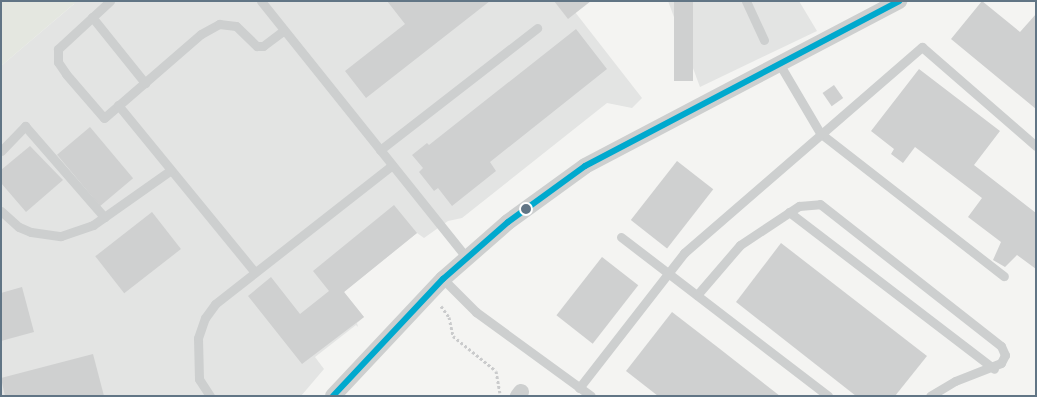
<!DOCTYPE html>
<html>
<head>
<meta charset="utf-8">
<style>
  body { margin:0 }
  #map { position:relative; width:1037px; height:397px; overflow:hidden; background:#f4f4f2; font-family:Mulish,sans-serif }
  div>[style] { position:absolute }
  .built>* { inset:0; background:#e3e4e3 }
  .green>* { inset:0; background:#e4e7e0 }
  .building>* { inset:0; background:#cfd0d0; transform-origin:0 0 }
  .path>* { height:3px; margin-top:-1.5px; transform-origin:0; background:repeating-linear-gradient(90deg,#cacbcc 0 2.5px,transparent 0 5px) }
  .lane>* { height:9px; margin:-4.5px; padding:0 4.5px; transform-origin:4.5px; border-radius:4.5px; background:#cdcfcf }
  .street>* { height:16px; margin:-8px; padding:0 8px; transform-origin:8px; border-radius:8px; background:#cdcfcf }
  .bus-1>* { height:6px; margin:-3px; padding:0 3px; transform-origin:3px; border-radius:3px; background:#00a9ce }
  .dots>* { width:14px; height:14px; translate:-50% -50%; box-sizing:border-box; border:2px solid #fff; border-radius:50% }
  span { translate:-50% -50%; white-space:nowrap; text-align:center; line-height:1.15; -webkit-text-stroke:5px #fff; paint-order:stroke }
  .frame { position:absolute; inset:0; border:2px solid #617585; pointer-events:none }
</style>
</head>
<body>
<div id="map">
  <div class="built">
    <div style="clip-path:polygon(73px 1px,585px 1px,575px 12px,642px 98px,632px 108px,607px 103px,462px 218px,448px 221px,424px 238px,417px 233px,344px 292px,364px 317px,357px 323px,358px 327px,356px 325px,315px 357px,324px 369px,301px 396px,1px 396px,1px 66px,74px 4px)"></div>
    <div style="clip-path:polygon(668px 1px,799px 1px,817px 31px,700px 87px)"></div>
  </div>
  <div class="green">
    <div style="clip-path:polygon(1px 1px,73px 1px,75px 3px,1px 66px)"></div>
  </div>
  <div class="building">
    <div style="clip-path:polygon(387px 1px,490px 1px,366px 98px,345px 71px,405px 24px)"></div>
    <div style="clip-path:polygon(554px 1px,591px 1px,568px 19px)"></div>
    <div style="left:674px;top:1px;width:19px;height:80px"></div>
    <div style="clip-path:polygon(982px 1px,1020px 32px,1036px 14px,1036px 109px,951px 39px)"></div>
    <div style="clip-path:polygon(576px 29px,607px 69px,490px 162px,496px 171px,452px 206px,438px 188px,434px 191px,419px 172px,423px 168px,412px 155px,427px 143px,429px 145px)"></div>
    <div style="clip-path:polygon(919px 69px,1000px 131px,974px 165px,1036px 213px,1036px 269px,1017px 255px,1005px 267px,993px 260px,1001px 242px,968px 217px,982px 198px,915px 147px,903px 163px,891px 154px,894px 149px,871px 131px)"></div>
    <div style="left:834px;top:85px;width:16px;height:14px;rotate:55deg"></div>
    <div style="left:90px;top:127px;width:67px;height:43px;rotate:50deg"></div>
    <div style="clip-path:polygon(30px 146px,63px 180px,26px 212px,1px 183px,1px 170px)"></div>
    <div style="left:677px;top:161px;width:46px;height:75px;rotate:38deg"></div>
    <div style="clip-path:polygon(394px 205px,417px 233px,344px 292px,364px 317px,302px 364px,248px 296px,271px 277px,300px 314px,329px 291px,313px 271px)"></div>
    <div style="left:152px;top:212px;width:47px;height:72px;rotate:52deg"></div>
    <div style="clip-path:polygon(781px 243px,927px 356px,895px 396px,856px 396px,736px 302px)"></div>
    <div style="left:602px;top:257px;width:46px;height:74px;rotate:38deg"></div>
    <div style="clip-path:polygon(22px 287px,34px 332px,1px 341px,1px 293px)"></div>
    <div style="clip-path:polygon(672px 312px,720px 349px,780px 396px,658px 396px,626px 371px)"></div>
    <div style="clip-path:polygon(93px 354px,104px 396px,5px 396px,1px 378px)"></div>
  </div>
  <div class="path">
    <div style="left:441px;top:306px;width:14px;rotate:54deg"></div>
    <div style="left:449px;top:317px;width:19px;rotate:78deg"></div>
    <div style="left:453px;top:336px;width:55px;rotate:39.1deg"></div>
    <div style="left:496px;top:371px;width:22px;rotate:80deg"></div>
  </div>
  <div class="lane">
    <div style="left:110px;top:1px;width:71px;rotate:137.3deg"></div>
    <div style="left:58px;top:49px;width:13px;rotate:90deg"></div>
    <div style="left:58px;top:62px;width:14px;rotate:56deg"></div>
    <div style="left:66px;top:74px;width:58px;rotate:49.2deg"></div>
    <div style="left:104px;top:118px;width:128px;rotate:-40.9deg"></div>
    <div style="left:201px;top:34px;width:21px;rotate:-29deg"></div>
    <div style="left:219px;top:24px;width:17px;rotate:7deg"></div>
    <div style="left:236px;top:26px;width:29px;rotate:44deg"></div>
    <div style="left:257px;top:46px;width:6px"></div>
    <div style="left:263px;top:46px;width:26px;rotate:-37deg"></div>
    <div style="left:261px;top:1px;width:329px;rotate:51.3deg"></div>
    <div style="left:746px;top:1px;width:43px;rotate:65.2deg"></div>
    <div style="left:92px;top:17px;width:85px;rotate:51.2deg"></div>
    <div style="left:780px;top:65px;width:79px;rotate:59.5deg"></div>
    <div style="left:820px;top:133px;width:233px;rotate:37.9deg"></div>
    <div style="left:118px;top:105px;width:215px;rotate:50.7deg"></div>
    <div style="left:380px;top:150px;width:199px;rotate:-37.8deg"></div>
    <div style="left:1px;top:151px;width:35px;rotate:-46deg"></div>
    <div style="left:25px;top:126px;width:121px;rotate:49deg"></div>
    <div style="left:1px;top:211px;width:24px;rotate:42deg"></div>
    <div style="left:19px;top:227px;width:13px;rotate:23deg"></div>
    <div style="left:31px;top:232px;width:30px;rotate:8deg"></div>
    <div style="left:61px;top:236px;width:34px;rotate:-19deg"></div>
    <div style="left:93px;top:225px;width:95px;rotate:-35.2deg"></div>
    <div style="left:789px;top:212px;width:258px;rotate:37.4deg"></div>
    <div style="left:621px;top:237px;width:261px;rotate:37.5deg"></div>
    <div style="left:443px;top:279px;width:47px;rotate:45deg"></div>
    <div style="left:476px;top:312px;width:142px;rotate:36.1deg"></div>
    <div style="left:697px;top:295px;width:66px;rotate:-49.3deg"></div>
    <div style="left:740px;top:245px;width:71px;rotate:-33.5deg"></div>
    <div style="left:799px;top:206px;width:21px;rotate:-5deg"></div>
    <div style="left:820px;top:204px;width:230px;rotate:38.1deg"></div>
    <div style="left:1001px;top:346px;width:10px;rotate:66deg"></div>
    <div style="left:1005px;top:355px;width:9px;rotate:117deg"></div>
    <div style="left:1001px;top:363px;width:49px;rotate:158.6deg"></div>
    <div style="left:955px;top:381px;width:29px;rotate:149deg"></div>
    <div style="left:579px;top:388px;width:171px;rotate:-52.1deg"></div>
    <div style="left:684px;top:253px;width:315px;rotate:-40.9deg"></div>
    <div style="left:922px;top:47px;width:151px;rotate:41deg"></div>
    <div style="left:210px;top:396px;width:20px;rotate:-123deg"></div>
    <div style="left:199px;top:379px;width:41px;rotate:-91.4deg"></div>
    <div style="left:198px;top:338px;width:21px;rotate:-71deg"></div>
    <div style="left:205px;top:318px;width:17px;rotate:-54deg"></div>
    <div style="left:215px;top:304px;width:225px;rotate:-38.1deg"></div>
  </div>
  <div class="street">
    <div style="left:333px;top:396px;width:161px;rotate:-46.8deg"></div>
    <div style="left:443px;top:279px;width:86px;rotate:-41.2deg"></div>
    <div style="left:508px;top:222px;width:95px;rotate:-36deg"></div>
    <div style="left:585px;top:166px;width:355px;rotate:-27.7deg"></div>
    <div style="left:518px;top:396px;width:5px;rotate:-53deg"></div>
  </div>
  <div class="bus-1">
    <div style="left:333px;top:396px;width:161px;rotate:-46.8deg"></div>
    <div style="left:443px;top:279px;width:86px;rotate:-41.2deg"></div>
    <div style="left:508px;top:222px;width:95px;rotate:-36deg"></div>
    <div style="left:585px;top:166px;width:355px;rotate:-27.7deg"></div>
  </div>
  <div class="dots">
    <div style="left:526px;top:209px;background:#617585"></div>
  </div>
  <div class="frame"></div>
</div>
</body>
</html>
